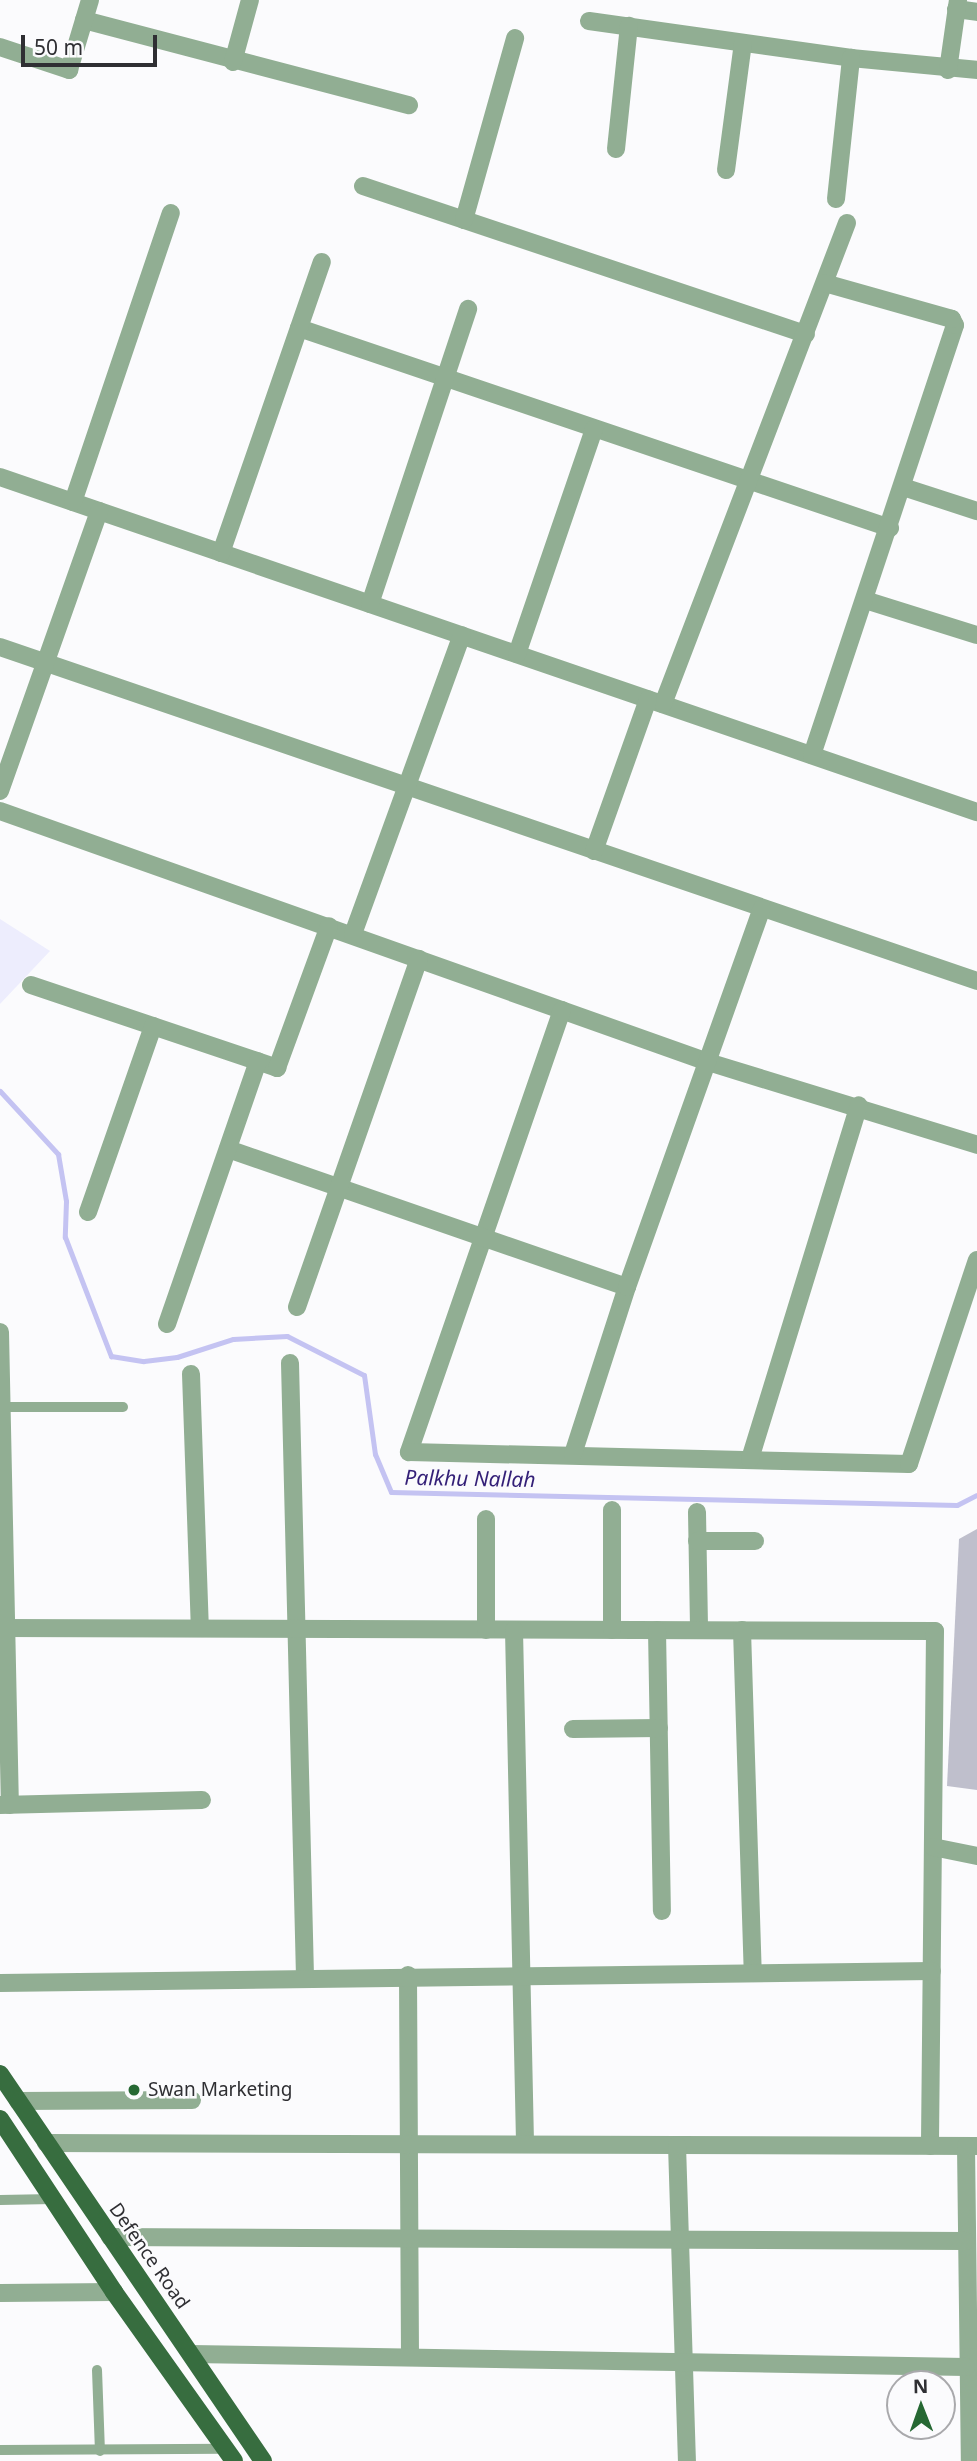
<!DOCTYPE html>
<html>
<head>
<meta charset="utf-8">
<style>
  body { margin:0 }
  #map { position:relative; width:977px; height:2461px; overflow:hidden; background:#fbfbfd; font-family:"Noto Sans",sans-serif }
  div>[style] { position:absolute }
  .built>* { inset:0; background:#ededfd }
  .stream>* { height:5px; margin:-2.5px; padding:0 2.5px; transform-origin:2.5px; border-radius:2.5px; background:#c4c3f2 }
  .building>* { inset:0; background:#bfbfcc }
  .lane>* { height:10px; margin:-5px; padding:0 5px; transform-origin:5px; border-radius:5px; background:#91ae93 }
  .street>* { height:18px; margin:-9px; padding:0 9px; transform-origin:9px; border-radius:9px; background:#91ae93 }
  .primary>* { height:18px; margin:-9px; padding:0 9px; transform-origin:9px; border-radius:9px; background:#376d3f }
  .dots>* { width:19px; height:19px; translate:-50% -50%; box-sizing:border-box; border:4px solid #fbfbfd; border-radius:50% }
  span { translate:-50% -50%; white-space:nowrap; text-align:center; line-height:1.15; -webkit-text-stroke:5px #fbfbfd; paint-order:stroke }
  .poi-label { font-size:19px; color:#2f2f33 }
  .left { translate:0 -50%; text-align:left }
  .street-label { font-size:19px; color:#2f2f33 }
  .water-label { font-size:21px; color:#331f77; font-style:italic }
  .north { position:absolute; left:886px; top:2370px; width:70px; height:70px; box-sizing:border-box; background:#fbfbfd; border:2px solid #a9a9ac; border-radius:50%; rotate:359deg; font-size:19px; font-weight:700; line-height:28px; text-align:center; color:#2f2f33 }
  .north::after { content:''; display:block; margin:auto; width:24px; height:32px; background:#266833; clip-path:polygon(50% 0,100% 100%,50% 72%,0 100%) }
  .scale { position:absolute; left:21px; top:35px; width:136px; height:32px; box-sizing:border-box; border:4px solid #2f2f33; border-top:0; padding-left:9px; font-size:21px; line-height:24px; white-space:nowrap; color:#2f2f33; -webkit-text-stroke:5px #fbfbfd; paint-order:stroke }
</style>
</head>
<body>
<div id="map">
  <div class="built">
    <div style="clip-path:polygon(0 919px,50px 951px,0 1004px)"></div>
  </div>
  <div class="stream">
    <div style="left:0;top:1091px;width:86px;rotate:47.4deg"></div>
    <div style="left:58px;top:1154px;width:48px;rotate:80.3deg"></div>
    <div style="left:66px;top:1201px;width:36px;rotate:92deg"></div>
    <div style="left:65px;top:1237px;width:128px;rotate:68.9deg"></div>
    <div style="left:111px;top:1356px;width:33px;rotate:9deg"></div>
    <div style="left:144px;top:1361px;width:33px;rotate:-7deg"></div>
    <div style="left:177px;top:1357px;width:59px;rotate:-17.8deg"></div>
    <div style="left:233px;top:1339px;width:54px;rotate:-3.2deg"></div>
    <div style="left:287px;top:1336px;width:86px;rotate:26.9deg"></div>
    <div style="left:364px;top:1375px;width:80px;rotate:82.1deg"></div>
    <div style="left:375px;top:1454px;width:41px;rotate:67.2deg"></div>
    <div style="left:391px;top:1492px;width:566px;rotate:1.32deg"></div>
    <div style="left:957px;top:1505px;width:22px;rotate:-27deg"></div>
  </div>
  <div class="building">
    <div style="clip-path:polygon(977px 1529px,977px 1790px,947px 1786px,959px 1539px)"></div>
  </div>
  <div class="lane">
    <div style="left:1px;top:1407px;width:122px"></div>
    <div style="left:0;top:2200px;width:53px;rotate:-1.1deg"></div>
    <div style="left:97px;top:2370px;width:81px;rotate:87.9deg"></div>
    <div style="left:0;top:2450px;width:227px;rotate:-0.3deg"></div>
  </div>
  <div class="street">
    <div style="left:956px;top:9px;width:21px;rotate:8deg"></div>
    <div style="left:84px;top:20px;width:336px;rotate:14.7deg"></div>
    <div style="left:589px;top:21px;width:265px;rotate:8deg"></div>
    <div style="left:851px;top:58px;width:127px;rotate:5.4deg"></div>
    <div style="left:0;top:47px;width:73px;rotate:18.4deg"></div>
    <div style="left:69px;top:70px;width:73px;rotate:-73.3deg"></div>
    <div style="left:233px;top:62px;width:64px;rotate:-74.7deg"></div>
    <div style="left:948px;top:70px;width:71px;rotate:-81.9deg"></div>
    <div style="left:616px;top:149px;width:124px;rotate:-84deg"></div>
    <div style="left:726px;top:170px;width:128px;rotate:-82.4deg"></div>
    <div style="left:363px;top:186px;width:467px;rotate:18.5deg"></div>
    <div style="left:836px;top:199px;width:142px;rotate:-83.9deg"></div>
    <div style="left:464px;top:220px;width:189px;rotate:-74.3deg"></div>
    <div style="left:299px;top:328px;width:624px;rotate:18.7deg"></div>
    <div style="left:0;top:477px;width:1033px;rotate:18.93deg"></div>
    <div style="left:903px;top:487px;width:78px;rotate:18deg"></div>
    <div style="left:73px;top:502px;width:305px;rotate:-71.3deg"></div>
    <div style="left:221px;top:553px;width:308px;rotate:-70.9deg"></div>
    <div style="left:865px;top:600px;width:117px;rotate:17.4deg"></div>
    <div style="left:370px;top:604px;width:311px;rotate:-71.6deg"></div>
    <div style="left:0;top:647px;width:1033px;rotate:18.87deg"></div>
    <div style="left:517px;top:654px;width:238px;rotate:-71.1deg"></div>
    <div style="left:663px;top:704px;width:515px;rotate:-69.07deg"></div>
    <div style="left:812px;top:755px;width:453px;rotate:-71.6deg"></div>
    <div style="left:955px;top:325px;width:7px;rotate:-117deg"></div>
    <div style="left:952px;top:319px;width:132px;rotate:-164.2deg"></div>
    <div style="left:0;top:791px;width:297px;rotate:-70.5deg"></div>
    <div style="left:0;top:811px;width:751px;rotate:19.52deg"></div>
    <div style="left:708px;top:1062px;width:282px;rotate:17.1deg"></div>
    <div style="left:594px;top:851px;width:161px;rotate:-70.4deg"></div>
    <div style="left:353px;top:934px;width:318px;rotate:-70deg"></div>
    <div style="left:31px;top:985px;width:260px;rotate:18.6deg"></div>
    <div style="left:277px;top:1068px;width:151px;rotate:-69.9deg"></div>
    <div style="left:562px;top:1010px;width:468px;rotate:109.1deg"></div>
    <div style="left:409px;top:1452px;width:500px;rotate:1.37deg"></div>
    <div style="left:909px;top:1464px;width:215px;rotate:-71.6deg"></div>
    <div style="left:228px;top:1149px;width:422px;rotate:19.1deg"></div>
    <div style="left:88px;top:1212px;width:197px;rotate:-70.7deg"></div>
    <div style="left:297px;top:1307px;width:369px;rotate:-70.7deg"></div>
    <div style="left:167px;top:1324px;width:278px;rotate:-70.9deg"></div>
    <div style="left:0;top:1332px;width:473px;rotate:88.8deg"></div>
    <div style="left:290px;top:1363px;width:613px;rotate:88.6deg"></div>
    <div style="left:191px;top:1374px;width:254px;rotate:88deg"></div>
    <div style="left:573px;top:1454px;width:176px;rotate:-72.1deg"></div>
    <div style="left:627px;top:1287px;width:402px;rotate:-70.4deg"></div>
    <div style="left:750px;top:1459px;width:370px;rotate:-72.9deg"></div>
    <div style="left:697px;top:1512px;width:118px;rotate:89deg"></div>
    <div style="left:697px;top:1541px;width:58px"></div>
    <div style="left:0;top:1628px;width:935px;rotate:0.18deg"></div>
    <div style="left:935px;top:1631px;width:515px;rotate:90.56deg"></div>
    <div style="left:486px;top:1630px;width:111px;rotate:-90deg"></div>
    <div style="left:514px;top:1630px;width:514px;rotate:88.77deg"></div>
    <div style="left:612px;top:1630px;width:120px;rotate:-90deg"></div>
    <div style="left:657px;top:1630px;width:281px;rotate:89deg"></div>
    <div style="left:742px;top:1630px;width:343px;rotate:88.2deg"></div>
    <div style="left:573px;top:1729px;width:86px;rotate:-0.7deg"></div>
    <div style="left:0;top:1805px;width:202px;rotate:-1.4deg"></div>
    <div style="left:933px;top:1847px;width:45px;rotate:11.6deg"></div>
    <div style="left:408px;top:1975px;width:381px;rotate:89.7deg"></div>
    <div style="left:0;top:1983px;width:932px;rotate:-0.74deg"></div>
    <div style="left:18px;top:2101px;width:174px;rotate:-0.3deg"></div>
    <div style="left:46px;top:2143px;width:931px;rotate:0.18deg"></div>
    <div style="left:677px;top:2145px;width:316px;rotate:88.2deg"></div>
    <div style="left:966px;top:2146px;width:315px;rotate:89.3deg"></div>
    <div style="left:110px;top:2237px;width:856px;rotate:0.27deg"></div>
    <div style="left:0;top:2293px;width:114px;rotate:-0.5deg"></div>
    <div style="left:191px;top:2354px;width:775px;rotate:0.96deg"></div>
  </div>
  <div class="primary">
    <div style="left:0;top:2074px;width:468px;rotate:55.8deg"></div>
    <div style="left:0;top:2119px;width:207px;rotate:56.6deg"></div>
    <div style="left:114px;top:2292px;width:207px;rotate:54.6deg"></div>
  </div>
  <div class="dots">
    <div style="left:134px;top:2090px;background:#266833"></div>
  </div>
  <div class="poi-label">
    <span class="left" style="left:148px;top:2090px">Swan Marketing</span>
  </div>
  <div class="street-label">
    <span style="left:149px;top:2256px;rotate:55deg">Defence Road</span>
  </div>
  <div class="water-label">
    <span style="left:470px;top:1478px;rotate:1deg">Palkhu Nallah</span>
  </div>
  <div class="north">N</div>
  <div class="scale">50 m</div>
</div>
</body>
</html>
